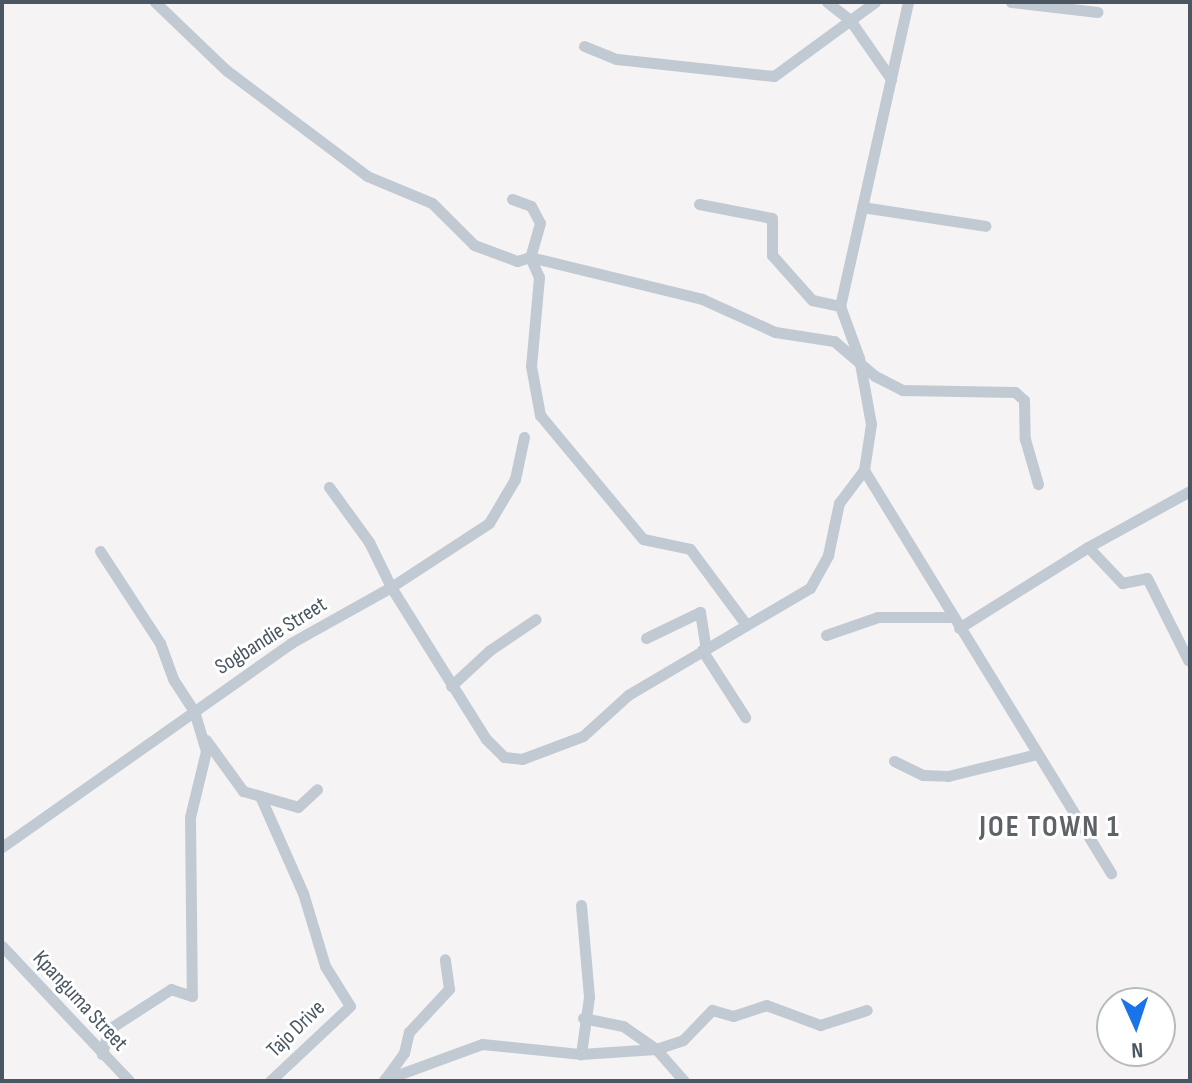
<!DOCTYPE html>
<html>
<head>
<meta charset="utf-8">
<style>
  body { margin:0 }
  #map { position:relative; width:1192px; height:1083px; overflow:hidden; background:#f5f3f3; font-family:"Sofia Sans Condensed",sans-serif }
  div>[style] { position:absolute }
  .minor>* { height:11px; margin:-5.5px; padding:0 5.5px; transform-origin:5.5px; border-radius:5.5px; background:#c1cad2 }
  span { translate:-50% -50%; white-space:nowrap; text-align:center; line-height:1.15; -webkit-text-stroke:6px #fff; paint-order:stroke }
  .street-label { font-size:22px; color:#4a5661 }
  .district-label { font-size:30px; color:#5f6368; font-weight:700; letter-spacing:2px }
  .frame { position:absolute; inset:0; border:4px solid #4a5661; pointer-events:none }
  .north { position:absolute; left:1096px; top:987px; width:80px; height:80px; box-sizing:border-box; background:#fff; border:2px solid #b7bbc0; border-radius:50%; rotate:177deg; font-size:22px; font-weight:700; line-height:32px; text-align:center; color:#4a5661 }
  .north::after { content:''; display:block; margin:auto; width:28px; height:36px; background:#1a73e8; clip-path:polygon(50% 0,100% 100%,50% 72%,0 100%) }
</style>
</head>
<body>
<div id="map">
  <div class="minor">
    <div style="left:155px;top:2px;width:98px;rotate:43.8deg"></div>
    <div style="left:226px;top:70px;width:176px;rotate:36.9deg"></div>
    <div style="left:367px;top:176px;width:70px;rotate:22.6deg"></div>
    <div style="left:432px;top:203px;width:59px;rotate:45deg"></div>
    <div style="left:474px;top:245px;width:46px;rotate:20.4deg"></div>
    <div style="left:517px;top:261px;width:14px;rotate:-17deg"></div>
    <div style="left:530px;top:257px;width:177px;rotate:13.7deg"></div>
    <div style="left:702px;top:299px;width:80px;rotate:24.3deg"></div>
    <div style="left:775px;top:332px;width:60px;rotate:8.7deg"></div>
    <div style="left:834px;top:341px;width:54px;rotate:40.5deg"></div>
    <div style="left:875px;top:376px;width:30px;rotate:27deg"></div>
    <div style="left:902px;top:390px;width:113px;rotate:1deg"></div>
    <div style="left:1015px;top:392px;width:12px;rotate:42deg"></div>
    <div style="left:1024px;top:400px;width:39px;rotate:89deg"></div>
    <div style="left:1025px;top:439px;width:47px;rotate:73.9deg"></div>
    <div style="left:827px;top:2px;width:29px;rotate:38deg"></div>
    <div style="left:850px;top:20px;width:72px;rotate:55.2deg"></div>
    <div style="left:908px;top:2px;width:312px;rotate:102.6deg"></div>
    <div style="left:840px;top:306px;width:55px;rotate:69.9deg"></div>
    <div style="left:859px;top:358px;width:67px;rotate:79.7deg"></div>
    <div style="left:871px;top:424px;width:47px;rotate:98.7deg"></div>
    <div style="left:864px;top:470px;width:473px;rotate:58.5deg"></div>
    <div style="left:1011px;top:2px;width:87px;rotate:6.6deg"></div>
    <div style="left:584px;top:46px;width:35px;rotate:22deg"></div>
    <div style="left:617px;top:59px;width:158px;rotate:6.2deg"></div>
    <div style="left:774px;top:76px;width:125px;rotate:-36.2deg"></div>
    <div style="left:512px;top:199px;width:20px;rotate:20deg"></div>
    <div style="left:531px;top:206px;width:19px;rotate:62deg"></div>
    <div style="left:540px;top:223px;width:35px;rotate:106deg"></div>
    <div style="left:530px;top:257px;width:22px;rotate:66deg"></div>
    <div style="left:539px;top:277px;width:89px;rotate:95.1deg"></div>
    <div style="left:531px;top:366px;width:50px;rotate:79.6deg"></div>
    <div style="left:540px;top:415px;width:161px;rotate:50.3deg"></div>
    <div style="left:643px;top:539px;width:48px;rotate:12deg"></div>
    <div style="left:690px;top:549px;width:92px;rotate:53.4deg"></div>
    <div style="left:699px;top:204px;width:74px;rotate:10.9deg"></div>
    <div style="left:772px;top:218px;width:37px;rotate:90deg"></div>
    <div style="left:772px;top:255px;width:60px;rotate:48.4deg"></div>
    <div style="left:812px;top:300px;width:29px;rotate:12deg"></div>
    <div style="left:862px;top:207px;width:125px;rotate:8.7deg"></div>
    <div style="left:329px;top:487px;width:68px;rotate:54deg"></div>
    <div style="left:369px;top:542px;width:50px;rotate:63.9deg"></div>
    <div style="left:391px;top:587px;width:179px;rotate:58deg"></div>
    <div style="left:486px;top:739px;width:25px;rotate:45deg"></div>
    <div style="left:504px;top:757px;width:18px;rotate:6deg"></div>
    <div style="left:522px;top:759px;width:65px;rotate:-20.7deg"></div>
    <div style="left:583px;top:736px;width:61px;rotate:-42.3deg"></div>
    <div style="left:628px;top:695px;width:211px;rotate:-30.5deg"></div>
    <div style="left:810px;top:588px;width:38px;rotate:-61deg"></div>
    <div style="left:828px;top:555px;width:53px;rotate:-78.1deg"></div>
    <div style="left:839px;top:503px;width:41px;rotate:-52.9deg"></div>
    <div style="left:1088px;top:547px;width:50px;rotate:46.6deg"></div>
    <div style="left:1122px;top:583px;width:25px;rotate:-11deg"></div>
    <div style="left:1147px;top:578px;width:92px;rotate:63.4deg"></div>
    <div style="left:100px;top:551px;width:110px;rotate:56.9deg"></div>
    <div style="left:160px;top:643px;width:38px;rotate:70deg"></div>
    <div style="left:173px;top:679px;width:38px;rotate:57deg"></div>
    <div style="left:194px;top:711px;width:42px;rotate:73.3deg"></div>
    <div style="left:206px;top:751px;width:68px;rotate:103.6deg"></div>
    <div style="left:190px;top:817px;width:179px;rotate:89.4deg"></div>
    <div style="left:192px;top:996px;width:22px;rotate:-162deg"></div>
    <div style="left:171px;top:989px;width:74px;rotate:147.2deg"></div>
    <div style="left:109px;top:1029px;width:26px;rotate:106deg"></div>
    <div style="left:959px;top:628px;width:152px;rotate:-32.1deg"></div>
    <div style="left:1088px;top:547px;width:116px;rotate:-28.8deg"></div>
    <div style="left:826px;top:635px;width:55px;rotate:-19.1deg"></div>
    <div style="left:878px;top:617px;width:75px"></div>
    <div style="left:646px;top:638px;width:60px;rotate:-25.7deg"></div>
    <div style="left:700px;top:612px;width:36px;rotate:81deg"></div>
    <div style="left:702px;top:650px;width:80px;rotate:57.3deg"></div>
    <div style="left:451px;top:686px;width:53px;rotate:-42.7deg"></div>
    <div style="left:490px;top:650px;width:55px;rotate:-34deg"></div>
    <div style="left:206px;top:740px;width:63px;rotate:54deg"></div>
    <div style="left:243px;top:791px;width:57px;rotate:16.2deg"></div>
    <div style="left:298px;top:807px;width:26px;rotate:-43deg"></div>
    <div style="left:894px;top:761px;width:32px;rotate:26deg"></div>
    <div style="left:923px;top:775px;width:25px;rotate:2deg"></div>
    <div style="left:948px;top:776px;width:92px;rotate:-13.9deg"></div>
    <div style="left:260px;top:796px;width:106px;rotate:66.1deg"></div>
    <div style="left:303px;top:893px;width:76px;rotate:73.2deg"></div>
    <div style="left:325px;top:966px;width:47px;rotate:58deg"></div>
    <div style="left:350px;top:1006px;width:110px;rotate:136.8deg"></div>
    <div style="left:2px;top:847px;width:354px;rotate:-35.2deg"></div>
    <div style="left:291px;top:643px;width:115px;rotate:-29.2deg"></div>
    <div style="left:391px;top:587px;width:117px;rotate:-33.1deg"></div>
    <div style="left:489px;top:523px;width:51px;rotate:-59.4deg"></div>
    <div style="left:515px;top:479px;width:43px;rotate:-77.9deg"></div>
    <div style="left:581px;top:905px;width:92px;rotate:85deg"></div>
    <div style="left:589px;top:997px;width:58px;rotate:98deg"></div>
    <div style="left:2px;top:946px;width:185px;rotate:46.7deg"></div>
    <div style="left:583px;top:1018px;width:41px;rotate:11.3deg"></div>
    <div style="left:623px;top:1026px;width:40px;rotate:34.9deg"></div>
    <div style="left:656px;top:1049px;width:28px;rotate:-18deg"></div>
    <div style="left:683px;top:1040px;width:42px;rotate:-46deg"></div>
    <div style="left:712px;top:1010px;width:22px;rotate:16deg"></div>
    <div style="left:733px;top:1016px;width:35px;rotate:-18deg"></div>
    <div style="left:766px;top:1005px;width:58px;rotate:20.3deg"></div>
    <div style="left:820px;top:1025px;width:49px;rotate:-17.7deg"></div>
    <div style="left:385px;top:1079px;width:32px;rotate:-54deg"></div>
    <div style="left:404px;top:1053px;width:22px;rotate:-77deg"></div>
    <div style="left:409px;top:1032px;width:59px;rotate:-47.1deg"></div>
    <div style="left:449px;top:989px;width:30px;rotate:-98deg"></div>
    <div style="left:384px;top:1080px;width:104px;rotate:-20.2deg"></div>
    <div style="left:482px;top:1044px;width:100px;rotate:5.8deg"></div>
    <div style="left:581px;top:1054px;width:75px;rotate:-3.8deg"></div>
    <div style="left:656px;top:1049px;width:43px;rotate:48.8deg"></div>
  </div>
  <div class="street-label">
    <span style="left:271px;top:636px;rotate:-32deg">Sogbandie Street</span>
    <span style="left:80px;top:1001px;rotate:47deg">Kpanguma Street</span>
    <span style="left:296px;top:1029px;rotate:-44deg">Tajo Drive</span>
  </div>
  <div class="district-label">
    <span style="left:1050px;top:827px">JOE TOWN 1</span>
  </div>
  <div class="frame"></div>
  <div class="north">N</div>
</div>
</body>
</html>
